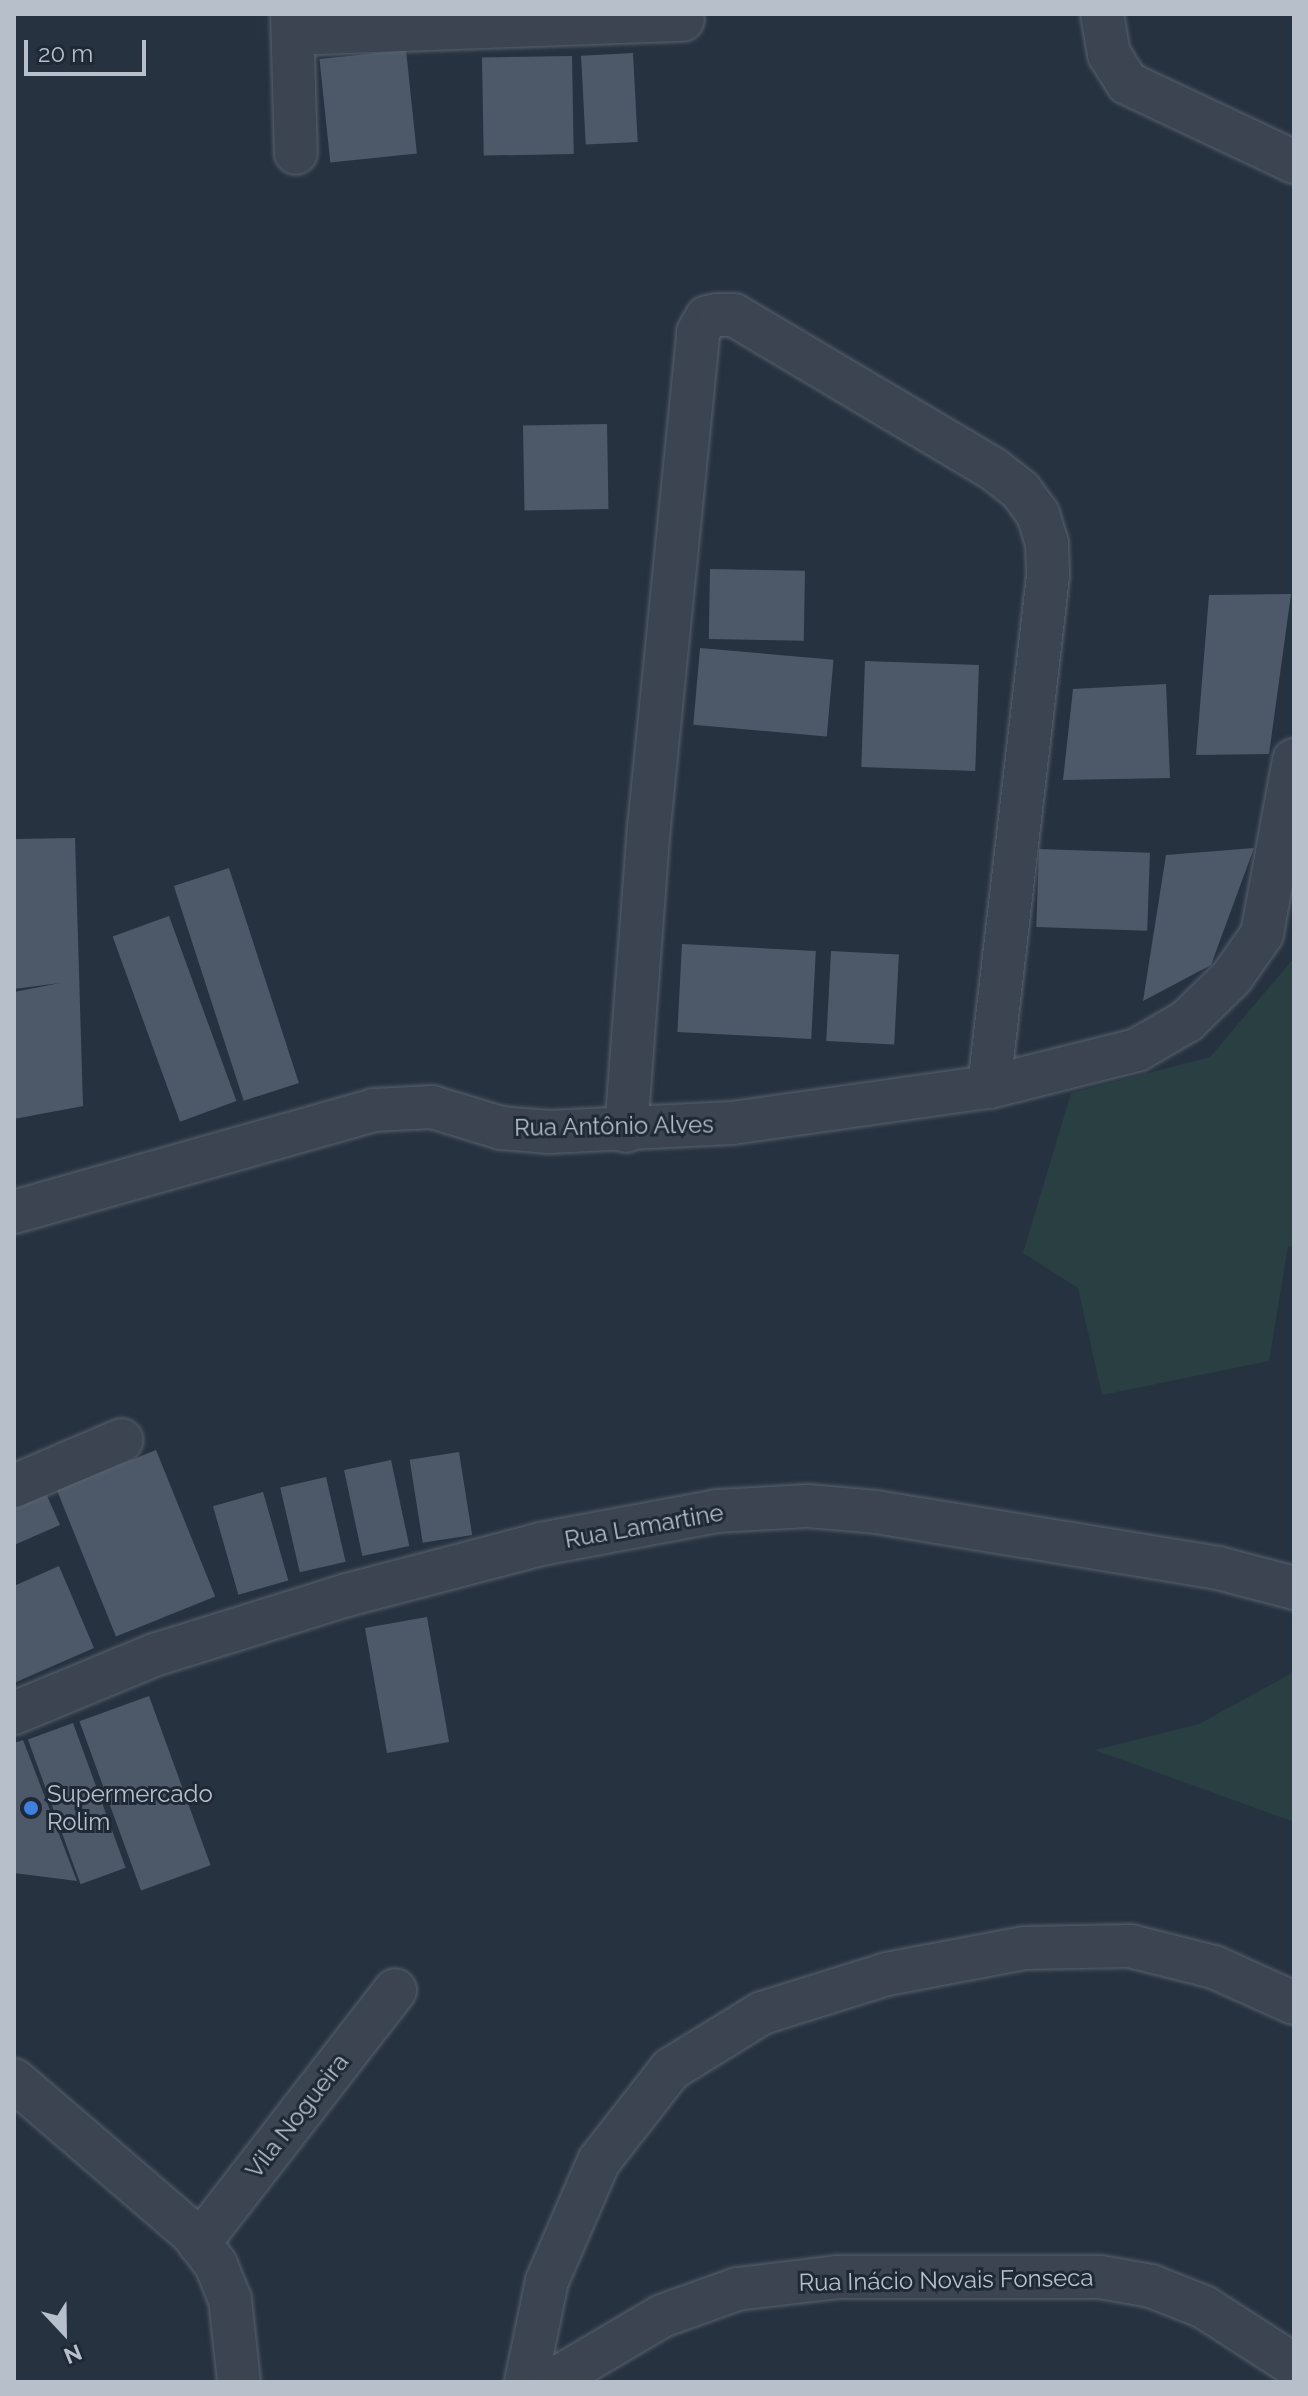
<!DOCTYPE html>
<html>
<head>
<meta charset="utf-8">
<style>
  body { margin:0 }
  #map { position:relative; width:1308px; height:2396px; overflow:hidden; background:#273240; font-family:Raleway,sans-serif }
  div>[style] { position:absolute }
  .green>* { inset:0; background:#293f41 }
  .building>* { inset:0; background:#4d5969; transform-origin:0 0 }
  .roads { filter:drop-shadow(0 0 2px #58626e) drop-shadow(0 0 2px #58626e) }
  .minor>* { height:42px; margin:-21px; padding:0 21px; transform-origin:21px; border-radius:21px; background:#3b4450 }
  .dots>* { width:22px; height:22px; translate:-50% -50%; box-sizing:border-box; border:4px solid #1f2936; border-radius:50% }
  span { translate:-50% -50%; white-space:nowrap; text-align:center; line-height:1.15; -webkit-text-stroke:6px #1f2936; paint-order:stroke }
  .street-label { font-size:24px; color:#b7bfcb }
  .poi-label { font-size:24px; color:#b7bfcb }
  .left { translate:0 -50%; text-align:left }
  .frame { position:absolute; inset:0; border:16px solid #b7bfcb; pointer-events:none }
  .north { position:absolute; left:24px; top:2292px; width:80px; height:80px; -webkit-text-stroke:6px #1f2936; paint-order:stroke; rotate:158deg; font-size:22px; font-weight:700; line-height:32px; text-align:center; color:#b7bfcb }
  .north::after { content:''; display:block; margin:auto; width:28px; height:36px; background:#b7bfcb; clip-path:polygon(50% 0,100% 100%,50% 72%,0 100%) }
  .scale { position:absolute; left:24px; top:40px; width:122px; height:36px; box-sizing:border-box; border:4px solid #b7bfcb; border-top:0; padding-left:10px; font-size:24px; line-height:28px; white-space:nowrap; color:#b7bfcb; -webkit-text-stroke:6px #1f2936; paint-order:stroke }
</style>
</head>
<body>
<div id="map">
  <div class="green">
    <div style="clip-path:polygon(1294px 958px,1294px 1247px,1288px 1246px,1269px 1361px,1102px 1395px,1078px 1288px,1023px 1253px,1071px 1093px,1210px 1057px)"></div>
    <div style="clip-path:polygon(1294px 1672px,1294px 1822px,1095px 1750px,1199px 1724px)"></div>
  </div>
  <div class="building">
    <div style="left:406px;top:50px;width:104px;height:87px;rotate:84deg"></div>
    <div style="left:633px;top:53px;width:89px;height:52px;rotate:87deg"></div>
    <div style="left:572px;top:56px;width:98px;height:90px;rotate:89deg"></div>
    <div style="left:607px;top:424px;width:85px;height:84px;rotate:89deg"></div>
    <div style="left:710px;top:569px;width:95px;height:70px;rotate:1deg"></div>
    <div style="clip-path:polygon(1291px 594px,1269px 754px,1196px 755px,1209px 595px)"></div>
    <div style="left:700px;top:648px;width:134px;height:77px;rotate:5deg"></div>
    <div style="left:865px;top:661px;width:114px;height:106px;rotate:2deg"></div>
    <div style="clip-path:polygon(1166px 684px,1170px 778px,1063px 780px,1073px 689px)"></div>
    <div style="clip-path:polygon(75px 838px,83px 1106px,14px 1119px,14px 992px,60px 983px,14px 989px,14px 839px)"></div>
    <div style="clip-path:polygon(1254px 848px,1211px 965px,1143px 1001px,1166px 855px)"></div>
    <div style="left:1039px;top:849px;width:111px;height:78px;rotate:2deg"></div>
    <div style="left:229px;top:868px;width:226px;height:58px;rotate:72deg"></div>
    <div style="left:169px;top:916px;width:197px;height:60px;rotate:70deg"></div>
    <div style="left:682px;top:944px;width:134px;height:88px;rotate:3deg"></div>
    <div style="left:831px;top:951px;width:68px;height:90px;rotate:3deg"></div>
    <div style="left:156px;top:1450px;width:158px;height:107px;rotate:68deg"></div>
    <div style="left:459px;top:1452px;width:84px;height:50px;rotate:81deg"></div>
    <div style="left:391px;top:1460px;width:88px;height:48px;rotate:78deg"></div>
    <div style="left:326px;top:1477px;width:87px;height:47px;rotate:77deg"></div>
    <div style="clip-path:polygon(40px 1480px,60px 1525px,14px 1545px,14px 1491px)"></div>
    <div style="left:263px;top:1492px;width:92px;height:52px;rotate:74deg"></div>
    <div style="clip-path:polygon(59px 1566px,94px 1648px,14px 1683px,14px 1586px)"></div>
    <div style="left:427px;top:1617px;width:127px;height:63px;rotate:80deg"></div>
    <div style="left:149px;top:1696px;width:180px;height:74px;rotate:70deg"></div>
    <div style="left:73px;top:1723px;width:154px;height:48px;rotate:70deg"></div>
    <div style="clip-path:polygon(23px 1740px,77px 1881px,14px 1873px,14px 1743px)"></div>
  </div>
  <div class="roads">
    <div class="minor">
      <div style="left:292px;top:14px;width:139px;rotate:88.4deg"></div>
      <div style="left:1102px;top:14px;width:41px;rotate:80.1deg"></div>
      <div style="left:1109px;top:54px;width:34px;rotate:58deg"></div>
      <div style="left:1127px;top:83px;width:185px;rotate:25.3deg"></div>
      <div style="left:294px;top:34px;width:389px;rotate:-2.1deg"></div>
      <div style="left:626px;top:1131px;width:305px;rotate:-85.7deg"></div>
      <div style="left:649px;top:827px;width:497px;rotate:-84.3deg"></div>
      <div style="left:698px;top:332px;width:17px;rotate:-59deg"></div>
      <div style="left:707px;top:317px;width:10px;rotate:-11deg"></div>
      <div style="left:717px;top:315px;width:17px"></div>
      <div style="left:734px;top:315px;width:300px;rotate:30.7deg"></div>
      <div style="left:992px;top:468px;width:37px;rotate:38deg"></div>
      <div style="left:1021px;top:491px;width:29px;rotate:54deg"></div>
      <div style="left:1038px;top:514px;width:31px;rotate:73deg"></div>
      <div style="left:1047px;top:544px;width:32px;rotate:88deg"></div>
      <div style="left:1048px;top:576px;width:514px;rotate:96.59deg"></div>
      <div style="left:14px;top:1212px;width:374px;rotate:-15.8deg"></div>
      <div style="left:374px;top:1110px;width:58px;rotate:-3deg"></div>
      <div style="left:432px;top:1107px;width:72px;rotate:16.9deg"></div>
      <div style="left:501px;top:1128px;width:48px;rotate:4.8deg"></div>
      <div style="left:549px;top:1132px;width:183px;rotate:-2.8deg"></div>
      <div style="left:732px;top:1123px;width:260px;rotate:-8deg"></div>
      <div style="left:989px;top:1087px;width:153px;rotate:-14deg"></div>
      <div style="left:1137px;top:1050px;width:58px;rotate:-30.1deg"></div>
      <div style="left:1187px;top:1021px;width:63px;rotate:-44.4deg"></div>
      <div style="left:1232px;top:977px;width:52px;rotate:-55.1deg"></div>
      <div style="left:1262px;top:934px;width:177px;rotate:-79.6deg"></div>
      <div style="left:14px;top:1486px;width:117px;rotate:-23.1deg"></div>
      <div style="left:14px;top:1713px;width:152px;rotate:-22.5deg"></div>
      <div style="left:154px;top:1655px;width:202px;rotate:-17.3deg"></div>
      <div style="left:347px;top:1595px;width:201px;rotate:-14.7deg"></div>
      <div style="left:541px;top:1544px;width:179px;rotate:-10.6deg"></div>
      <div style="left:717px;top:1511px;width:91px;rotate:-3.1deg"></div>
      <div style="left:808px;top:1506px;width:68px;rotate:5deg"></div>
      <div style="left:876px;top:1512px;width:347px;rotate:9.3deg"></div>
      <div style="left:1218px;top:1568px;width:79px;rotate:14.7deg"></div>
      <div style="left:14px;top:2080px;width:235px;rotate:40.7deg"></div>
      <div style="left:192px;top:2233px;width:40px;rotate:53deg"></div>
      <div style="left:216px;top:2265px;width:37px;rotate:68deg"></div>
      <div style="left:230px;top:2299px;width:83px;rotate:83.8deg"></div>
      <div style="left:199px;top:2243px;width:320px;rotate:-52.2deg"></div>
      <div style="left:526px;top:2382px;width:103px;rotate:-78.3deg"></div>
      <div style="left:547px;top:2281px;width:131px;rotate:-66.6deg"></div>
      <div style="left:599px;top:2161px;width:117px;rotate:-52deg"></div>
      <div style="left:671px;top:2069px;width:107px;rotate:-31.6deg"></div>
      <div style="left:762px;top:2013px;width:131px;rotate:-17.3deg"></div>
      <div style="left:887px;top:1974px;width:140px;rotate:-10.7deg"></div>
      <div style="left:1025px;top:1948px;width:105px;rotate:-1.1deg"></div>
      <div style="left:1130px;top:1946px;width:87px;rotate:14deg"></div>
      <div style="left:1214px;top:1967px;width:88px;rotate:24.2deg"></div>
      <div style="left:550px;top:2382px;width:130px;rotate:-30.5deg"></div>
      <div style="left:662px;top:2316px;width:80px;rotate:-19.8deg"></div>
      <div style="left:737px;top:2289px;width:101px;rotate:-6.8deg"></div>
      <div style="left:837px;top:2277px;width:263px"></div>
      <div style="left:1100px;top:2277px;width:52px;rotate:10deg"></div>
      <div style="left:1151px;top:2286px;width:57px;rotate:21.6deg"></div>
      <div style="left:1204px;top:2307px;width:107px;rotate:32.8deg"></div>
    </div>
  </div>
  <div class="dots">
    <div style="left:31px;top:1808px;background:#3f7fe0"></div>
  </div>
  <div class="street-label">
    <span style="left:614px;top:1126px;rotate:-1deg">Rua Antônio Alves</span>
    <span style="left:644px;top:1526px;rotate:-10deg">Rua Lamartine</span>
    <span style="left:297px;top:2116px;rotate:-52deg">Vila Nogueira</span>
    <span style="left:946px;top:2280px;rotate:-1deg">Rua Inácio Novais Fonseca</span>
  </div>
  <div class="poi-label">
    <span class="left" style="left:47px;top:1808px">Supermercado<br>Rolim</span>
  </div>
  <div class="frame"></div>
  <div class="north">N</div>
  <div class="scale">20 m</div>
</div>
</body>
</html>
